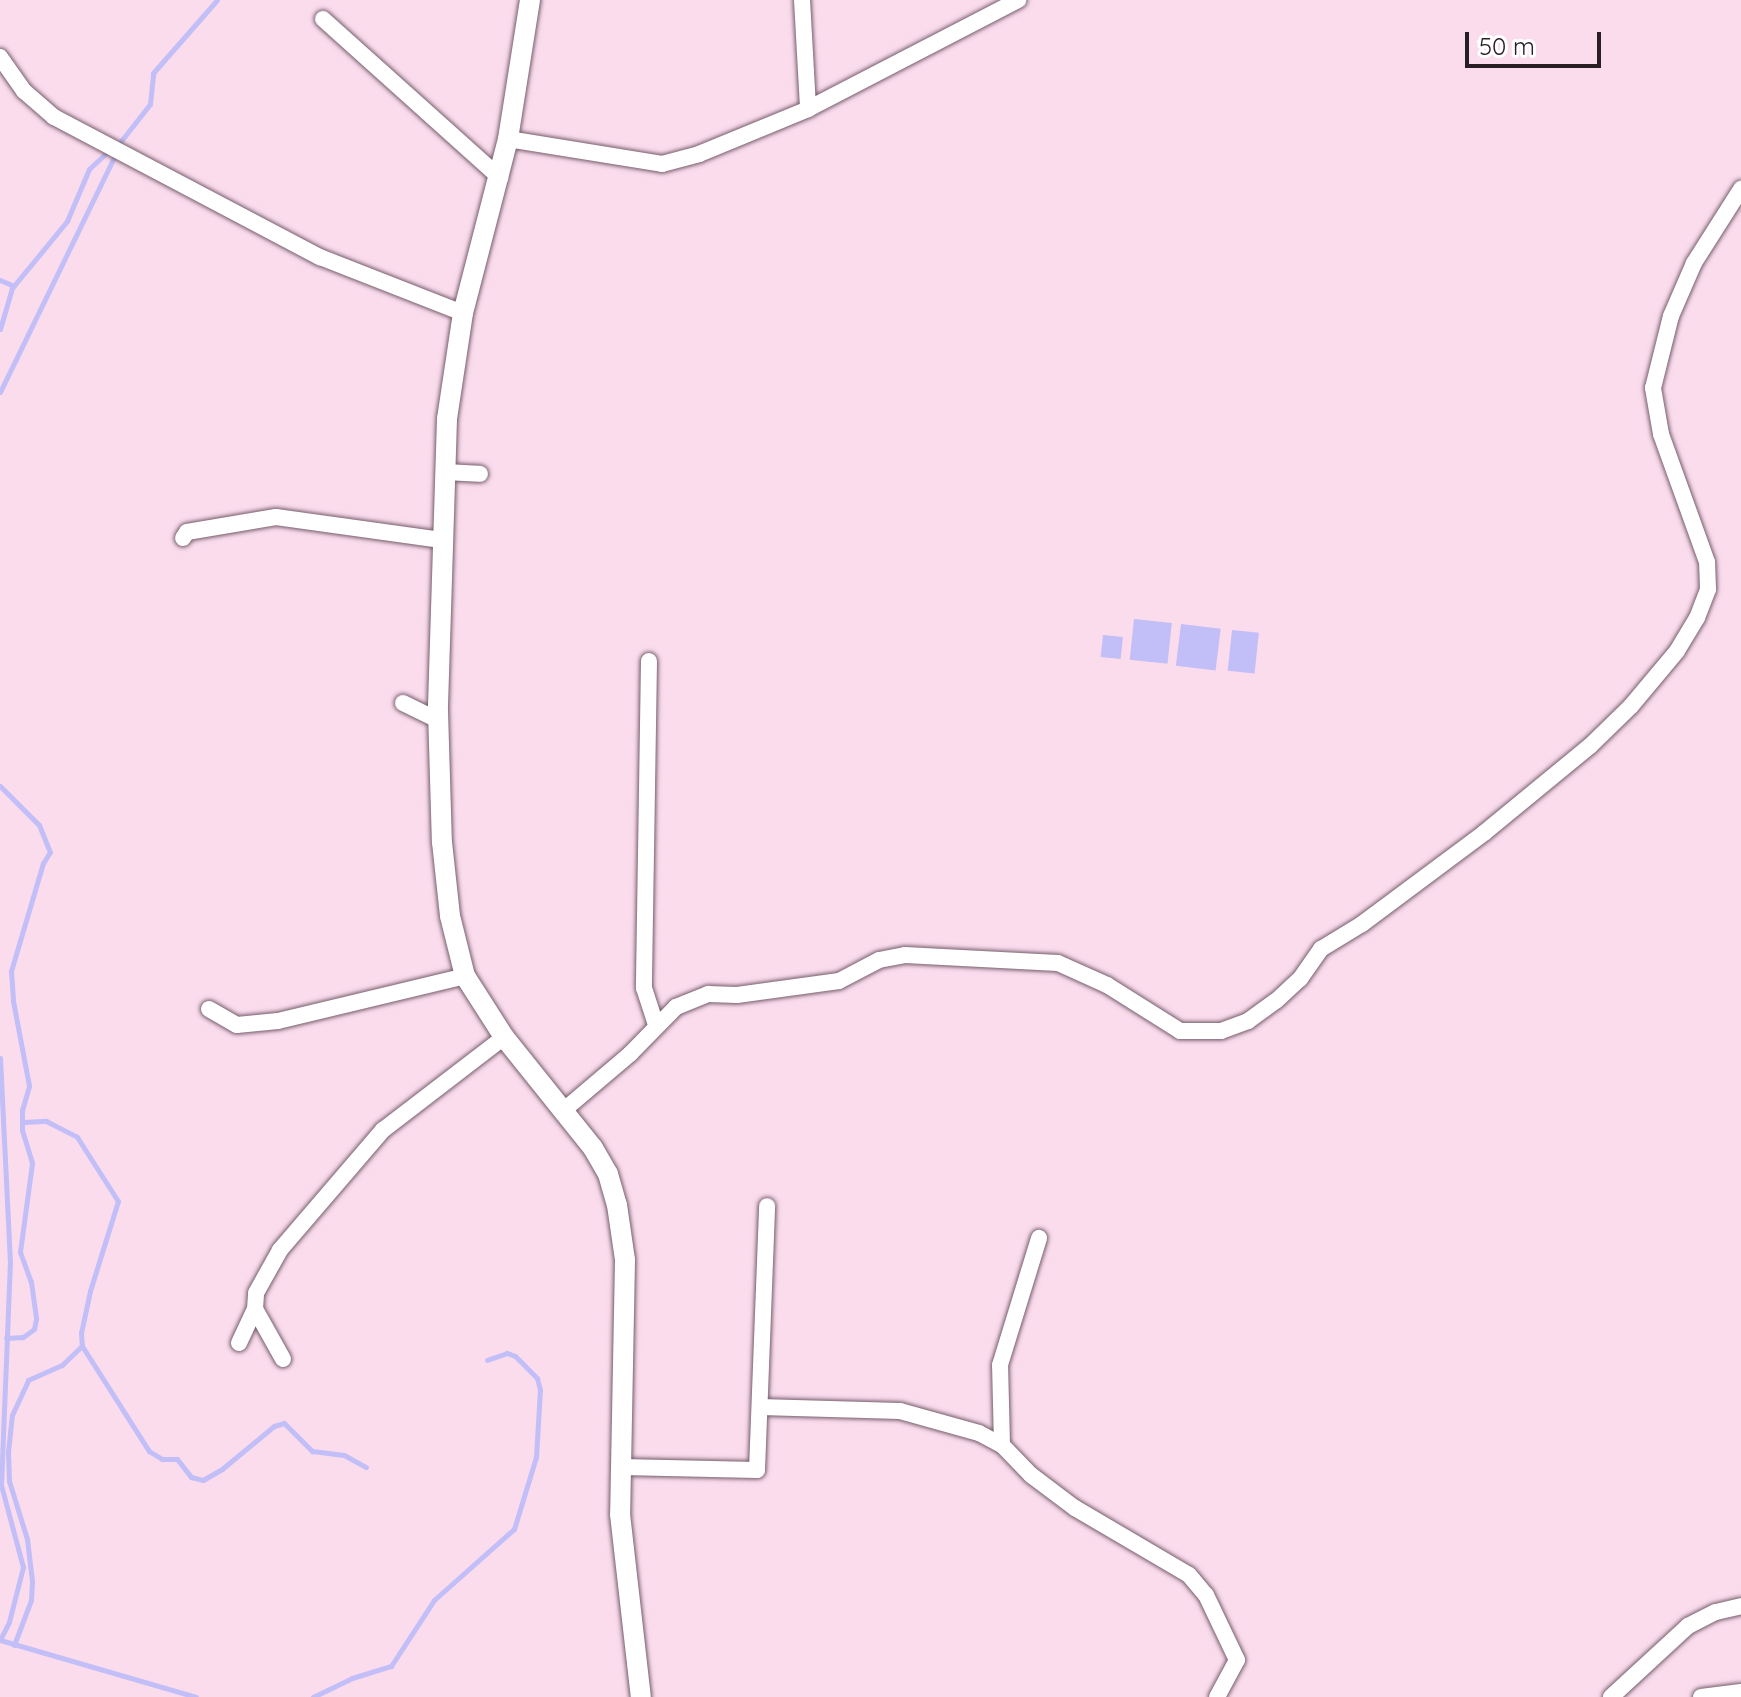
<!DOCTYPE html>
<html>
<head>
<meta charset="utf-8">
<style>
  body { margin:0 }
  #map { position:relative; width:1741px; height:1697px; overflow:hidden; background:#fadced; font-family:Quicksand,sans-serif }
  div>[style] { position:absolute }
  .water>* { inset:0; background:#c2bef7; transform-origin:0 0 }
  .stream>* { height:5px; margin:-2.5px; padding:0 2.5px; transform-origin:2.5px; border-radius:2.5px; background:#c2bef7 }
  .roads { filter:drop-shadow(0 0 2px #765d6c) drop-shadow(0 0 2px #765d6c) }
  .minor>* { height:16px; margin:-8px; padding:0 8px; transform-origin:8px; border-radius:8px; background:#fff }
  .tertiary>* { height:20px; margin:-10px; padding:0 10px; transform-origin:10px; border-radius:10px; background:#fff }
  span { translate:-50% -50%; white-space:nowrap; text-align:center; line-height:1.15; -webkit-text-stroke:6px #fff; paint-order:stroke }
  .scale { position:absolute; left:1465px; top:32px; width:136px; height:36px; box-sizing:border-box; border:4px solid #281e24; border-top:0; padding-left:10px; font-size:24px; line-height:28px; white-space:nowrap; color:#281e24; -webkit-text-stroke:6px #fff; paint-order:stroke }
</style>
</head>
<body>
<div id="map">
  <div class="water">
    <div style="left:1134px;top:619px;width:38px;height:41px;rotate:6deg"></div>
    <div style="left:1181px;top:624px;width:40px;height:42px;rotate:7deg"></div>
    <div style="left:1232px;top:630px;width:27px;height:41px;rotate:6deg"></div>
    <div style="left:1103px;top:635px;width:20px;height:22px;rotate:6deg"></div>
  </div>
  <div class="stream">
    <div style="left:121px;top:141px;width:47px;rotate:-51.9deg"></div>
    <div style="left:150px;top:104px;width:31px;rotate:-84deg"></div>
    <div style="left:153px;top:73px;width:97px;rotate:-48.8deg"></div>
    <div style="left:0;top:280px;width:15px;rotate:23deg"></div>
    <div style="left:0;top:329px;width:43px;rotate:-73.7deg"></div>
    <div style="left:12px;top:288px;width:87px;rotate:-50.6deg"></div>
    <div style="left:67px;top:221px;width:56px;rotate:-67.1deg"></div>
    <div style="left:89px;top:169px;width:22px;rotate:-43deg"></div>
    <div style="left:0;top:392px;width:259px;rotate:-64.1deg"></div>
    <div style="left:0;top:786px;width:55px;rotate:45deg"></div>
    <div style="left:39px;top:825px;width:29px;rotate:68deg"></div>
    <div style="left:50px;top:852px;width:13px;rotate:122deg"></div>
    <div style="left:43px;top:863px;width:113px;rotate:106.5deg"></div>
    <div style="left:11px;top:971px;width:30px;rotate:86deg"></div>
    <div style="left:13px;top:1001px;width:86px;rotate:79.3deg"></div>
    <div style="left:29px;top:1086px;width:25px;rotate:106deg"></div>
    <div style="left:22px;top:1110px;width:20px;rotate:90deg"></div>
    <div style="left:22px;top:1130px;width:34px;rotate:73deg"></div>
    <div style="left:32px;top:1163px;width:90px;rotate:97.7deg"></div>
    <div style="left:20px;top:1252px;width:32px;rotate:70deg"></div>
    <div style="left:31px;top:1282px;width:37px;rotate:82deg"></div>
    <div style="left:36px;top:1319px;width:10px;rotate:101deg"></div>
    <div style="left:34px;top:1329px;width:14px;rotate:144deg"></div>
    <div style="left:23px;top:1337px;width:17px;rotate:177deg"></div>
    <div style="left:0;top:1058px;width:203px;rotate:87.2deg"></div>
    <div style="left:10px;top:1261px;width:224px;rotate:92.3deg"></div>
    <div style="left:1px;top:1485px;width:85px;rotate:75deg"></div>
    <div style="left:23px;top:1567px;width:57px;rotate:104.3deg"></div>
    <div style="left:9px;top:1622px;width:20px;rotate:117deg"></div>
    <div style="left:24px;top:1122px;width:22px;rotate:-3deg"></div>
    <div style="left:46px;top:1121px;width:35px;rotate:27deg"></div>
    <div style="left:77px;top:1137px;width:76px;rotate:57.4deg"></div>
    <div style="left:118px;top:1201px;width:94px;rotate:107.3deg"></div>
    <div style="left:90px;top:1291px;width:43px;rotate:102.1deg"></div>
    <div style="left:81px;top:1333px;width:13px;rotate:86deg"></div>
    <div style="left:82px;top:1346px;width:125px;rotate:57.5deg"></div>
    <div style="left:149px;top:1451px;width:15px;rotate:32deg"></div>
    <div style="left:162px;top:1459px;width:15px"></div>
    <div style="left:177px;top:1459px;width:23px;rotate:52deg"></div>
    <div style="left:191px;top:1477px;width:12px;rotate:14deg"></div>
    <div style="left:203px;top:1480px;width:22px;rotate:-30deg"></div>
    <div style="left:222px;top:1469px;width:67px;rotate:-39.6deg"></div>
    <div style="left:274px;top:1426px;width:10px;rotate:-17deg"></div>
    <div style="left:284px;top:1423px;width:40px;rotate:45deg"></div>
    <div style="left:312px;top:1451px;width:32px;rotate:7deg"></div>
    <div style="left:344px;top:1455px;width:25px;rotate:29deg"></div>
    <div style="left:0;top:1640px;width:204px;rotate:16.2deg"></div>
    <div style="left:14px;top:1645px;width:48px;rotate:-69.3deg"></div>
    <div style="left:31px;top:1600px;width:19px;rotate:-87deg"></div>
    <div style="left:32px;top:1581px;width:42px;rotate:-96.8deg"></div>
    <div style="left:27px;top:1539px;width:61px;rotate:-107.2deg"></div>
    <div style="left:9px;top:1481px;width:29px;rotate:-92deg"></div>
    <div style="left:8px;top:1452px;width:37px;rotate:-84deg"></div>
    <div style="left:12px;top:1415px;width:38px;rotate:-65deg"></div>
    <div style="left:28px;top:1380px;width:37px;rotate:-24deg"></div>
    <div style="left:62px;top:1365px;width:28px;rotate:-44deg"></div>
    <div style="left:313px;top:1697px;width:43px;rotate:-26deg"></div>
    <div style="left:352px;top:1678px;width:41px;rotate:-17.1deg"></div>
    <div style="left:391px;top:1666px;width:79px;rotate:-56.9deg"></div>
    <div style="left:434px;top:1600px;width:107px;rotate:-41.6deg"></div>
    <div style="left:514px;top:1529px;width:75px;rotate:-73deg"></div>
    <div style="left:536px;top:1457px;width:67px;rotate:-86.6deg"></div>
    <div style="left:540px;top:1390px;width:12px;rotate:-104deg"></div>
    <div style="left:537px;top:1378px;width:31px;rotate:-135deg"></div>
    <div style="left:515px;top:1356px;width:9px;rotate:-159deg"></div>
    <div style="left:507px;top:1353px;width:21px;rotate:161deg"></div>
  </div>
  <div class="roads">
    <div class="minor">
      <div style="left:802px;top:0;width:109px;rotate:86.8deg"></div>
      <div style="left:323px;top:19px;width:238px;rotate:41.9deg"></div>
      <div style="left:0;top:57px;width:42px;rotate:54.8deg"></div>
      <div style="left:24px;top:91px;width:40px;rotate:41deg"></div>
      <div style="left:54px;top:117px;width:301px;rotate:27.8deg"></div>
      <div style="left:320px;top:257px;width:154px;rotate:21.4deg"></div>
      <div style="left:508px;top:139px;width:156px;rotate:9.2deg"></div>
      <div style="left:662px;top:164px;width:38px;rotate:-15deg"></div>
      <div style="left:699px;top:154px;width:118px;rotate:-22.4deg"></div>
      <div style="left:808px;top:109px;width:237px;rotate:-27.4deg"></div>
      <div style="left:444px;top:472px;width:36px;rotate:3deg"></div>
      <div style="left:183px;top:538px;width:7px;rotate:-56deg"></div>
      <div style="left:187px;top:532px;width:90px;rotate:-9.6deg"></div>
      <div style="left:276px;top:517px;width:167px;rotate:7.9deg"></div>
      <div style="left:649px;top:661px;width:327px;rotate:90.9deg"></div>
      <div style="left:644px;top:988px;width:38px;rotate:72deg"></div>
      <div style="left:403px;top:703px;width:39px;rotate:26deg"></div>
      <div style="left:209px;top:1009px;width:32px;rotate:30deg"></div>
      <div style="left:237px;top:1025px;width:41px;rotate:-5.6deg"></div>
      <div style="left:278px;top:1021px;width:192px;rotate:-13.5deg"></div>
      <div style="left:564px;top:1110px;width:87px;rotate:-40.3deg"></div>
      <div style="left:630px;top:1054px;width:66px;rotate:-45.6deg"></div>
      <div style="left:676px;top:1007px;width:35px;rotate:-22deg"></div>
      <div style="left:708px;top:994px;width:29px;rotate:2deg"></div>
      <div style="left:737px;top:995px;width:103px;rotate:-7.8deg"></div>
      <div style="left:839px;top:981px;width:45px;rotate:-27.7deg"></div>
      <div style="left:879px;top:960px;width:26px;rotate:-11deg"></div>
      <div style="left:905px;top:955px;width:153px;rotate:3deg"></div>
      <div style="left:1058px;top:963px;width:54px;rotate:24.2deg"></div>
      <div style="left:1107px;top:985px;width:86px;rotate:32.2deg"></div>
      <div style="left:1180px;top:1031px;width:41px"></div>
      <div style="left:1221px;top:1031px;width:29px;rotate:-20deg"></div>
      <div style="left:1248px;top:1021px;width:34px;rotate:-36deg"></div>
      <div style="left:1276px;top:1001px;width:33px;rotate:-43deg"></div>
      <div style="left:1300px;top:979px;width:37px;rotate:-55deg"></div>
      <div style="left:1321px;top:949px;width:48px;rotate:-31.4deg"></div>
      <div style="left:1362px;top:924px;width:152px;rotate:-36.7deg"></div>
      <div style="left:1484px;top:833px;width:137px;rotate:-39.4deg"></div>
      <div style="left:1590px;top:746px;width:57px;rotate:-44.3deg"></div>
      <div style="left:1631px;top:706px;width:72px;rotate:-50.1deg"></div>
      <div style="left:1677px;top:651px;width:39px;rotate:-59deg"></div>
      <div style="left:1697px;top:618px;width:31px;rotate:-69deg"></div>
      <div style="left:1708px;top:589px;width:27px;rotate:-92deg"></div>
      <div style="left:1707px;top:562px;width:136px;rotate:-109.8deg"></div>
      <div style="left:1661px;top:434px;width:47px;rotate:-99.9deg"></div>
      <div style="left:1653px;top:388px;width:74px;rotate:-76deg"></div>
      <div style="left:1671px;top:316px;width:58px;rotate:-66.5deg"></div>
      <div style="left:1694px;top:263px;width:88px;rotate:-57.6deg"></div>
      <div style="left:239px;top:1343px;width:38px;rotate:-65deg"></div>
      <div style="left:283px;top:1359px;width:57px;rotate:-119.2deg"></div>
      <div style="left:255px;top:1309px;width:16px;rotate:-86deg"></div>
      <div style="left:256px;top:1293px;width:49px;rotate:-60.8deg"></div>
      <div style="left:280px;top:1250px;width:158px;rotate:-49.4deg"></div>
      <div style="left:383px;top:1130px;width:153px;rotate:-37.5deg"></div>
      <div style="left:760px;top:1407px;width:140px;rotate:1.6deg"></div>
      <div style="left:900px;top:1411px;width:82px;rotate:15.6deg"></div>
      <div style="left:979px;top:1433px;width:26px;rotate:28deg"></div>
      <div style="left:1002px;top:1445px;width:42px;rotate:46deg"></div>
      <div style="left:1031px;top:1475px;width:55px;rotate:36.9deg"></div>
      <div style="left:1075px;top:1508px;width:132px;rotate:30.4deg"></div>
      <div style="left:1189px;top:1575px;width:26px;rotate:50deg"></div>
      <div style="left:1206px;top:1595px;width:72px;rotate:64.5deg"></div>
      <div style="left:1237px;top:1660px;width:42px;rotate:118.4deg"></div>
      <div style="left:1002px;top:1445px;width:80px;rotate:-91.4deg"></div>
      <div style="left:1000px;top:1365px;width:133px;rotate:-72.9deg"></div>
      <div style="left:621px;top:1467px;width:136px;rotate:1.3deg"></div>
      <div style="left:757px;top:1470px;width:264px;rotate:-87.8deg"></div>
      <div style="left:1611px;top:1697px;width:105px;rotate:-42.7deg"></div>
      <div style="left:1688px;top:1626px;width:31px;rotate:-27deg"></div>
      <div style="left:1716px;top:1612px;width:26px;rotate:-13deg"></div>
      <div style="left:1701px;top:1697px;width:40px;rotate:-7.1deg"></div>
    </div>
    <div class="tertiary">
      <div style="left:530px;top:0;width:141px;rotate:99deg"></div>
      <div style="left:508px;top:139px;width:180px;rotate:104.5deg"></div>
      <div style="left:463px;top:313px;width:107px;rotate:98.6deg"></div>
      <div style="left:447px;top:419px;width:292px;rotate:91.8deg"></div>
      <div style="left:438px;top:711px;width:131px;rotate:88.3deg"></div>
      <div style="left:442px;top:842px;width:74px;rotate:83.8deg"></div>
      <div style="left:450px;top:916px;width:62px;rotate:76deg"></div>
      <div style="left:465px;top:976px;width:72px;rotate:57.4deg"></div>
      <div style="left:504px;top:1037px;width:142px;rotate:51.3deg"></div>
      <div style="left:593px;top:1148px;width:30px;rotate:60deg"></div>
      <div style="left:608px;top:1174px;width:32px;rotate:74deg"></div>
      <div style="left:617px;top:1205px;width:56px;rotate:81.7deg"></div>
      <div style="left:625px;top:1260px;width:254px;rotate:91.1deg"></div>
      <div style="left:620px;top:1514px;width:184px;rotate:83.5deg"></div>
    </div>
  </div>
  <div class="scale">50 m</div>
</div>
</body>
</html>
